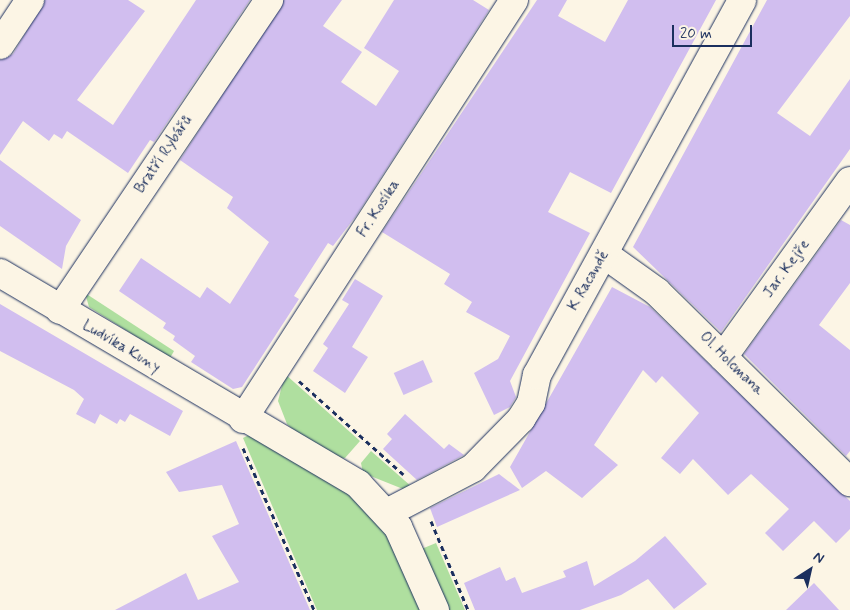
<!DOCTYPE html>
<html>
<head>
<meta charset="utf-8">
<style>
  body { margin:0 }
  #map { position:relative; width:850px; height:610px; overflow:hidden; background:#fcf5e5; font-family:Mynerve,sans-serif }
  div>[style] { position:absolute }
  .green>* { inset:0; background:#afdf9f }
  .building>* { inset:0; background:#d1beef; transform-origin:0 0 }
  .path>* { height:3px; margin-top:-1.5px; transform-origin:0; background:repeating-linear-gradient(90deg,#1b2f5e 0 5px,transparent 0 9px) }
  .roads { filter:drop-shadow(0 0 1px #1b2f5e) drop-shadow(0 0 1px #1b2f5e) }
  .minor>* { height:28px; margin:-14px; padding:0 14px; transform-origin:14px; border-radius:14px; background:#fcf5e5 }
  span { translate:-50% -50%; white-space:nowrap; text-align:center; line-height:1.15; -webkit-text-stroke:5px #fcf5e5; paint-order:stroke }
  .street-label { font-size:15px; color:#1b2f5e }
  .north { position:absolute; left:785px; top:545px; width:50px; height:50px; -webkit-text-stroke:4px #fcf5e5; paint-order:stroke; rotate:35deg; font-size:14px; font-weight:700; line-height:20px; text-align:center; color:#1b2f5e }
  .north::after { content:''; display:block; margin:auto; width:18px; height:22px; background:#1b2f5e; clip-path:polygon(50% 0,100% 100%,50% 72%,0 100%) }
  .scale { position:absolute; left:672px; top:25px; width:80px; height:22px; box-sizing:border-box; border:2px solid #1b2f5e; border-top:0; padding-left:6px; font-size:15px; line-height:18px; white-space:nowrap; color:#1b2f5e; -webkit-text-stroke:4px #fcf5e5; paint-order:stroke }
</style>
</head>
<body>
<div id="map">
  <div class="green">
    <div style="clip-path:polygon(85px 293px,174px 351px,170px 358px,89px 307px)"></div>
    <div style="clip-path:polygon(285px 374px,360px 441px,345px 458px,339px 459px,297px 434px,287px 424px,278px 401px)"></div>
    <div style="clip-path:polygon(249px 435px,341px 486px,388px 534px,422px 610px,317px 610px,243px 438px)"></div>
    <div style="clip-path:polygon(371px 451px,412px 487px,408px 491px,363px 473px,361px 463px)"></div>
    <div style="clip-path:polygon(436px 543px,465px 610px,446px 610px,419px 550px)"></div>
  </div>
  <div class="building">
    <div style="clip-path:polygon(45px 0,128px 0,145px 11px,77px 100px,113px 125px,196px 0,250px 0,154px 142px,150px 140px,128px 173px,67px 131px,62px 139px,54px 134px,49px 141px,23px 121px,0 155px,0 60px,13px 54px)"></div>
    <div style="clip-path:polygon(284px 0,342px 0,323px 26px,362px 52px,341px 82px,376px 106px,399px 71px,364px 48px,394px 0,473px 0,489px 10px,356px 216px,333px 246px,328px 243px,294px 296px,299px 299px,242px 387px,233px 389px,191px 362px,195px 356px,173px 340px,175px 336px,163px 328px,166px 323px,119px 291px,141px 258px,200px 298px,207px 287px,230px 304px,269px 242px,227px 208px,233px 197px,180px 160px)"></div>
    <div style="clip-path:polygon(537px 0,567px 0,558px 16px,605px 42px,628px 0,716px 0,611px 193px,570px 172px,548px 212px,590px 233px,510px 381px,516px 397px,510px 407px,494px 415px,474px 373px,498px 359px,510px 336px,466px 312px,472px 302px,444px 284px,450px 274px,382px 232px)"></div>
    <div style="clip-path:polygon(767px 0,850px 0,850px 16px,777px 113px,810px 136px,850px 79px,850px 149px,721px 332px,633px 247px)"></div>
    <div style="clip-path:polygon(0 160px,81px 220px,66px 246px,62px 269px,0 226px)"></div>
    <div style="clip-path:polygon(841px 220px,850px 225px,850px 283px,819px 325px,850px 350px,850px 451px,846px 456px,744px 354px)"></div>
    <div style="clip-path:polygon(355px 279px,383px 296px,352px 347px,368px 357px,345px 393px,313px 371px,328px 348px,323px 344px,349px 304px,342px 300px)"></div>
    <div style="clip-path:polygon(612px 287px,650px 307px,850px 501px,850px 529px,836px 543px,814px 521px,783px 551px,765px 533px,789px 509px,751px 474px,728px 495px,693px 459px,680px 474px,661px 458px,699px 413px,662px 376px,656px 383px,643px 370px,594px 445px,618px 465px,582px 498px,546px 471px,522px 488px,510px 467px)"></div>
    <div style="clip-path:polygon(0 304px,183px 411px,170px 436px,130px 414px,125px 422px,120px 419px,117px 424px,100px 414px,95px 424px,76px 414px,84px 399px,74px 390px,0 351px)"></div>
    <div style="left:423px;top:360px;width:24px;height:32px;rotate:66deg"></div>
    <div style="clip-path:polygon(405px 414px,444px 449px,449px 444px,464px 455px,417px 480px,383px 449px,392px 439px,387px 434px)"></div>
    <div style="clip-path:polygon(236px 441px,310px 610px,115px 610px,186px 573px,198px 600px,239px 582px,212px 536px,239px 524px,222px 485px,179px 492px,166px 472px)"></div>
    <div style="clip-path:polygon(499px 474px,520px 490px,437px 527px,430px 508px)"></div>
    <div style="clip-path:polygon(665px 536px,707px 584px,674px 609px,648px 579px,621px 595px,580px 610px,475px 610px,464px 583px,500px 567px,506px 581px,515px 577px,522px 593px,566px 577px,563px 571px,587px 561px,594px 586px,635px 561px)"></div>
    <div style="clip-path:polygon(814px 583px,839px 610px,786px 610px)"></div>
  </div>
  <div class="path">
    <div style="left:299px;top:381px;width:140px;rotate:41.8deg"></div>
    <div style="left:243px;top:448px;width:177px;rotate:66.3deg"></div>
    <div style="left:431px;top:521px;width:96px;rotate:67.4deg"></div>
  </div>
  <div class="roads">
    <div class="minor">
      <div style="left:0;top:45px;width:54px;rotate:-56.3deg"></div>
      <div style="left:604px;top:254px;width:65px;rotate:35.6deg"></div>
      <div style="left:657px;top:292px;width:271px;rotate:44.6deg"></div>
      <div style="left:0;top:273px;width:416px;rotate:30.5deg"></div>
      <div style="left:358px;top:484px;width:59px;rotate:47.1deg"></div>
      <div style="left:398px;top:527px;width:91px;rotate:66deg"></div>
      <div style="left:60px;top:310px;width:374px;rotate:-56deg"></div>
      <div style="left:723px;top:357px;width:217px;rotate:-54.2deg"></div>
      <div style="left:243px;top:419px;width:499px;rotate:-57.1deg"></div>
      <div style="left:387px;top:513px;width:97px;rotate:-27.6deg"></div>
      <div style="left:473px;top:468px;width:69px;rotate:-45.6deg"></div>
      <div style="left:521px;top:419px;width:19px;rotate:-58deg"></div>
      <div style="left:531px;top:403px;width:29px;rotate:-78deg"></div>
      <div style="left:537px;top:375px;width:427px;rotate:-61.3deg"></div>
    </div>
  </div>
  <div class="street-label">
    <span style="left:164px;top:155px;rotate:-56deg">Bratří Rybářů</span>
    <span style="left:379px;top:209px;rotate:-57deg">Fr. Kosíka</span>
    <span style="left:787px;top:269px;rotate:-54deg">Jar. Kejře</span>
    <span style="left:589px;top:281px;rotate:-60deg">K Racandě</span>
    <span style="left:121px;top:347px;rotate:31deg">Ludvíka Kuny</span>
    <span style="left:731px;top:364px;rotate:45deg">Ol. Holcmana</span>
  </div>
  <div class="north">N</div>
  <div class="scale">20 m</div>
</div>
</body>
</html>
